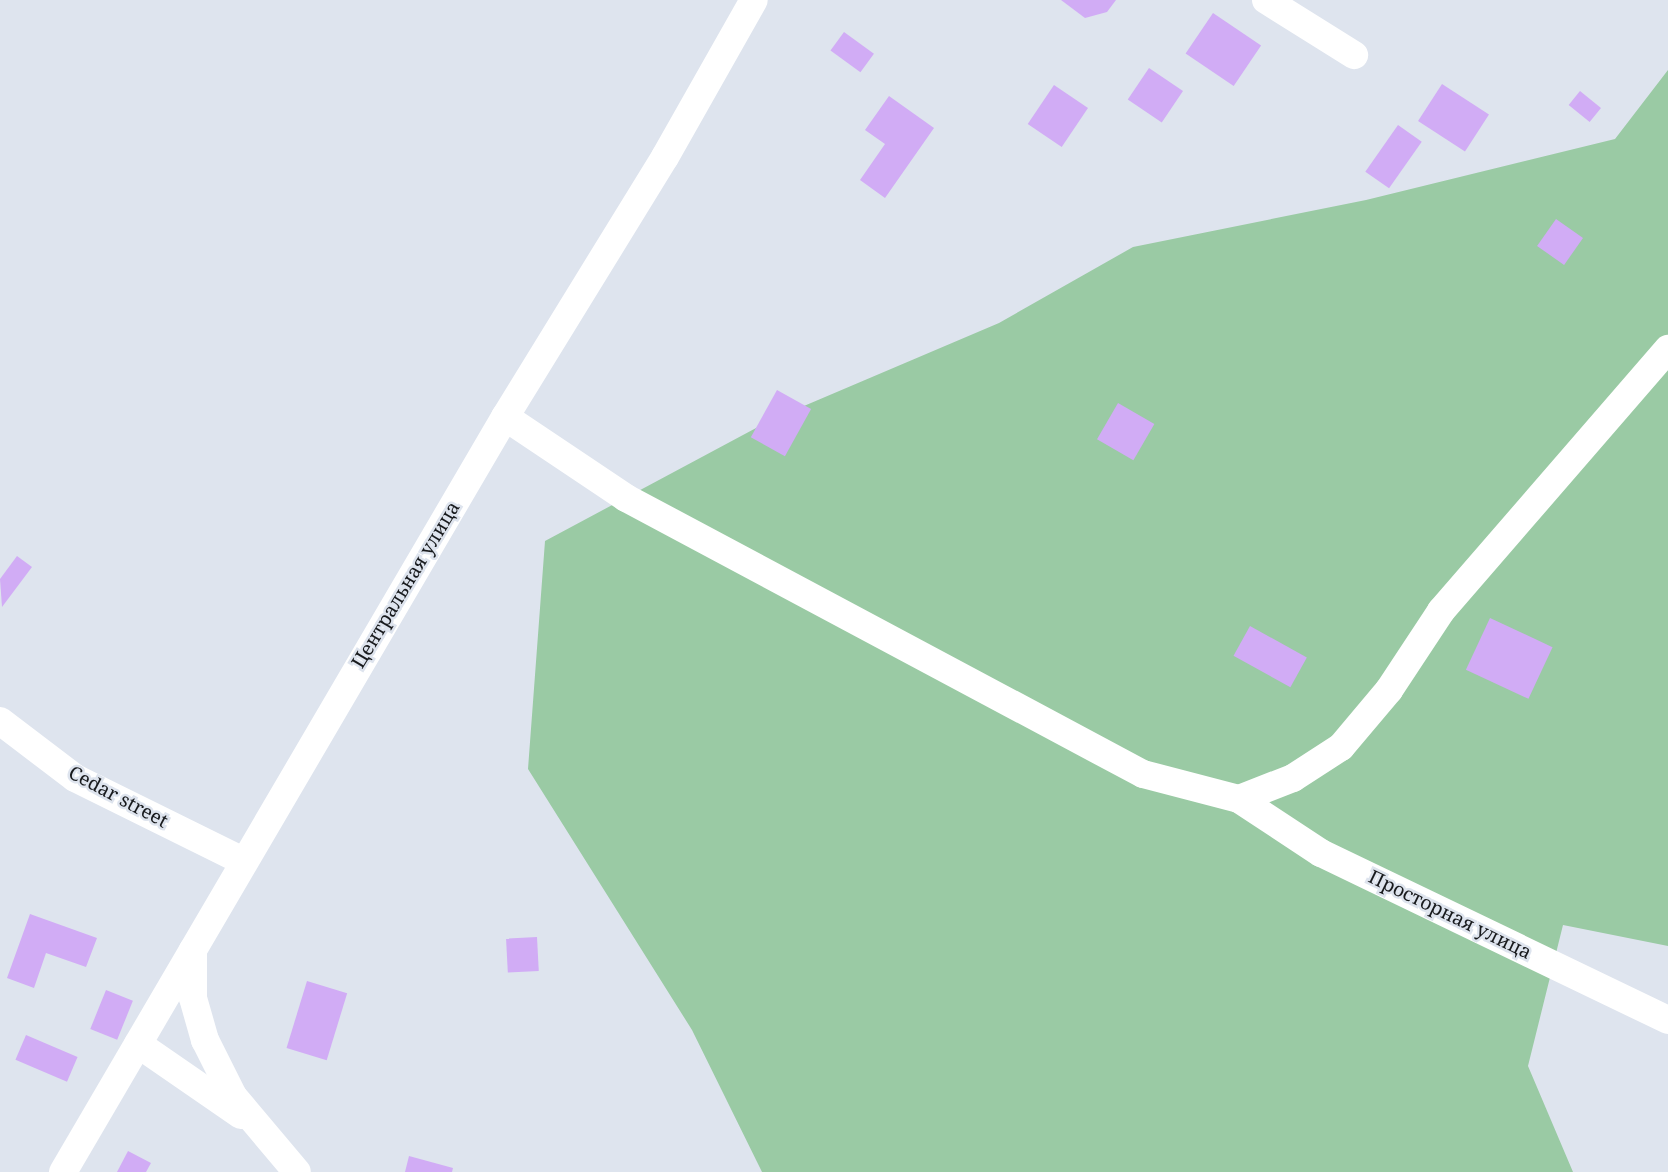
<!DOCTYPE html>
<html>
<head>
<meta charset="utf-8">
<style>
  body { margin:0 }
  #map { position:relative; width:1668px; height:1172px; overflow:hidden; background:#dee4ee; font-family:"Noto Serif",serif }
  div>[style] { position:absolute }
  .green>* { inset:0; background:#9acaa4 }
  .building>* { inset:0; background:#d1acf5; transform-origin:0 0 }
  .street>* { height:28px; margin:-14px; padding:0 14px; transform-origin:14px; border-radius:14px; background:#fff }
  span { translate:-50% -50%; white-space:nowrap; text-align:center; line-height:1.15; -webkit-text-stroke:5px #dee4ee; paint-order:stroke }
  .street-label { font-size:19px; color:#181a1d }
</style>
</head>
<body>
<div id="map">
  <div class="green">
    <div style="clip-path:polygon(1668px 70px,1668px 946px,1563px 925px,1528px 1066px,1573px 1172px,762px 1172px,692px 1030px,528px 769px,545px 541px,771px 420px,999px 323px,1133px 247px,1366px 200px,1615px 139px)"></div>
  </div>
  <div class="building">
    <div style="clip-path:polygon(1061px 0,1116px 0,1107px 12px,1085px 18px)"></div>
    <div style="left:1213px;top:13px;width:58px;height:49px;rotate:34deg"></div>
    <div style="left:844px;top:32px;width:37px;height:23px;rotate:36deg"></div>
    <div style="left:1149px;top:68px;width:41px;height:38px;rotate:34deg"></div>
    <div style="left:1442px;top:84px;width:56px;height:44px;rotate:33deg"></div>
    <div style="left:1054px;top:85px;width:41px;height:47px;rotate:34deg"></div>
    <div style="left:1580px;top:91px;width:27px;height:18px;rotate:39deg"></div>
    <div style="clip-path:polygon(889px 96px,934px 128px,885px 198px,860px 180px,885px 144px,865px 130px)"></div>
    <div style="left:1398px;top:125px;width:29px;height:57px;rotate:35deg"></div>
    <div style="left:1556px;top:219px;width:33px;height:33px;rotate:35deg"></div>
    <div style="left:777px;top:390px;width:39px;height:54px;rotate:29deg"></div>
    <div style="left:1118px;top:403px;width:42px;height:42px;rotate:30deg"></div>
    <div style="clip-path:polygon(17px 556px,32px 567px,2px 607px,0 579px)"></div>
    <div style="left:1490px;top:618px;width:69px;height:57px;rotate:25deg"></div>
    <div style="left:1250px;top:626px;width:65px;height:34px;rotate:29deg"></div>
    <div style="clip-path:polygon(30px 914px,97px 938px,86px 967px,46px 953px,34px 988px,7px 978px)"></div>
    <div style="left:537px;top:937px;width:34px;height:31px;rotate:87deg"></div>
    <div style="left:307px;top:981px;width:42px;height:70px;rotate:17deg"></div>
    <div style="left:106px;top:990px;width:29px;height:42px;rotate:22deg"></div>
    <div style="left:26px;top:1035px;width:56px;height:27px;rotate:23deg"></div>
    <div style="clip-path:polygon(128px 1151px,151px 1163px,146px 1172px,117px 1172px)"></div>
    <div style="clip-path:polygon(409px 1156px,453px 1168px,452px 1172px,405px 1172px)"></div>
  </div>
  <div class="street">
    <div style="left:1266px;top:0;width:104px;rotate:32deg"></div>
    <div style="left:505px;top:417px;width:146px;rotate:33.8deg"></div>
    <div style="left:626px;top:498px;width:586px;rotate:28.1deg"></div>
    <div style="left:1143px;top:774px;width:99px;rotate:14.6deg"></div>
    <div style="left:1239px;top:799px;width:58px;rotate:-21.3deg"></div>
    <div style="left:1293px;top:778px;width:57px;rotate:-32.9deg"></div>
    <div style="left:1341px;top:747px;width:75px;rotate:-49.9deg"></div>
    <div style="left:1389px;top:690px;width:95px;rotate:-56.6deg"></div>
    <div style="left:1441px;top:611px;width:347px;rotate:-49.1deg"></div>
    <div style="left:0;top:721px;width:94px;rotate:37.2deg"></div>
    <div style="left:75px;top:778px;width:187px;rotate:26.3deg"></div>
    <div style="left:1239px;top:799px;width:98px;rotate:33.4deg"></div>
    <div style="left:1321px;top:853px;width:385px;rotate:25.7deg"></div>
    <div style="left:193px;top:950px;width:48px;rotate:90deg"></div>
    <div style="left:193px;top:998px;width:44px;rotate:74.1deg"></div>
    <div style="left:205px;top:1040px;width:63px;rotate:63.4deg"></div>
    <div style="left:233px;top:1096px;width:99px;rotate:49.9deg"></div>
    <div style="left:138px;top:1044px;width:125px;rotate:34.6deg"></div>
    <div style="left:63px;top:1172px;width:875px;rotate:-59.65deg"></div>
    <div style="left:505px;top:417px;width:305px;rotate:-58.4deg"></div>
    <div style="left:665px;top:157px;width:180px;rotate:-60.5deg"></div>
  </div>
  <div class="street-label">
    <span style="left:406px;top:585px;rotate:-59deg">Центральная улица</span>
    <span style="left:118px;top:797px;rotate:28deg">Cedar street</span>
    <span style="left:1450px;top:915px;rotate:26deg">Просторная улица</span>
  </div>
</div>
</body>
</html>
